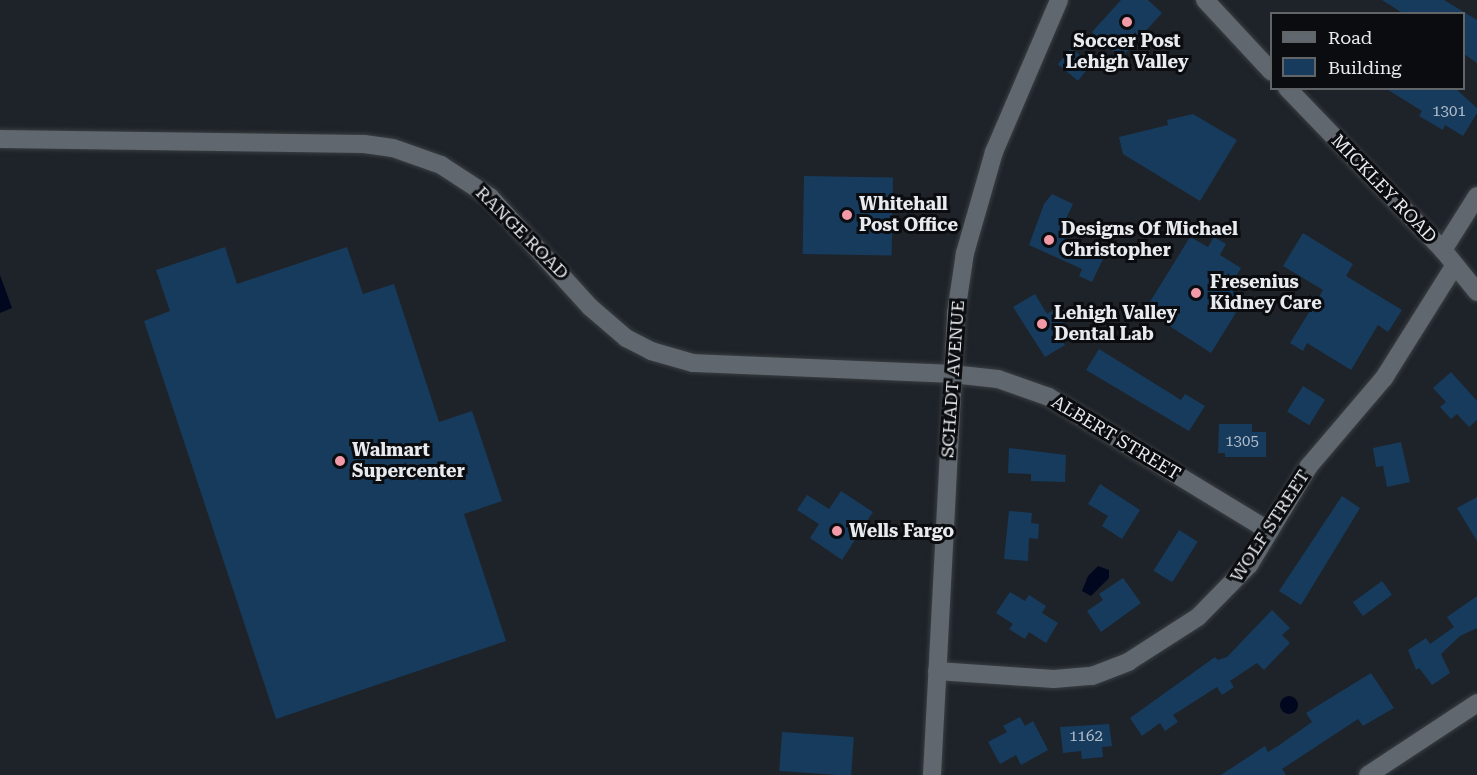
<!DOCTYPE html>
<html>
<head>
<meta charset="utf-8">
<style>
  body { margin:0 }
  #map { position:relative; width:1477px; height:775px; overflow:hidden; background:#1e2329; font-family:"Roboto Serif",serif }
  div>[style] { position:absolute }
  .water>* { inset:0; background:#00071e }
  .round { border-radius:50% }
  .building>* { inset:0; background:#173b5d; transform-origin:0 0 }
  .roads { filter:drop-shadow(0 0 2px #393e42) drop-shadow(0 0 2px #393e42) }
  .street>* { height:18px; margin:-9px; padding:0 9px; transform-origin:9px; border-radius:9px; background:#61676e }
  .secondary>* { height:18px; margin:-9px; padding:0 9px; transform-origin:9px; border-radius:9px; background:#61676e }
  .dots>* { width:16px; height:16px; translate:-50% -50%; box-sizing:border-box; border:3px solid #0a0c0f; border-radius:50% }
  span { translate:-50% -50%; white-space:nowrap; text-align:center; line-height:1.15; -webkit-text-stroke:6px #0a0c0f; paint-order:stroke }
  .number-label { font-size:15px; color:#b3beca }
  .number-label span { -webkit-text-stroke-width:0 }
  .poi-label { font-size:18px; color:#e7eaee; font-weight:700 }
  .left { translate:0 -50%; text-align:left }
  .street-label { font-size:18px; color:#e7eaee }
  .legend { position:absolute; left:1270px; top:12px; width:195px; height:78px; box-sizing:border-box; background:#0a0c0f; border:2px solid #626568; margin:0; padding:8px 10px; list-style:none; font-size:18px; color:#e7eaee }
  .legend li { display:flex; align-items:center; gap:12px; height:30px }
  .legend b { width:30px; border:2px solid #626568 }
</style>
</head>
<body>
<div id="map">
  <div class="water">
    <div style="clip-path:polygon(0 275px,12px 308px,0 313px)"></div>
    <div style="clip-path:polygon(1098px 566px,1109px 570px,1109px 578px,1091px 596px,1082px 591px,1088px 576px)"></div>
    <div class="round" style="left:1280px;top:696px;width:18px;height:18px"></div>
  </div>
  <div class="building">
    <div style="clip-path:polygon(1121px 0,1148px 0,1162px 13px,1121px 58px,1092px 32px)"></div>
    <div style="clip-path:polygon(1382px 0,1444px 0,1477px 20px,1477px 63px,1464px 54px,1464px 14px,1404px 14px)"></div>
    <div style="left:1071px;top:48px;width:26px;height:21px;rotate:39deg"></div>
    <div style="clip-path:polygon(1385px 88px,1455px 88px,1477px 108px,1477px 113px,1463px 136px,1445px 125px,1443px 130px,1419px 116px,1422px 111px)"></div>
    <div style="clip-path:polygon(1193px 114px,1237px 140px,1200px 201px,1123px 154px,1119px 137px,1168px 125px,1167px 120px)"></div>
    <div style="left:804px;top:176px;width:89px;height:78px;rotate:1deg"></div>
    <div style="clip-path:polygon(1052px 194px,1073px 204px,1058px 236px,1104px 257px,1092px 282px,1079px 276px,1082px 269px,1029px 245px,1044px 204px)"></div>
    <div style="clip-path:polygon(1303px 233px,1353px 264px,1346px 276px,1402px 310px,1388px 332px,1378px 325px,1351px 370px,1307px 343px,1303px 351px,1290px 343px,1323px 290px,1283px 266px)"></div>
    <div style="clip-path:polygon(1190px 237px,1208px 247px,1214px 237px,1226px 244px,1220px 255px,1241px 268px,1229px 288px,1245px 298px,1211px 353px,1145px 310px)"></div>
    <div style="clip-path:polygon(225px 247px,237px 284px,347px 247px,363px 294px,394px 284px,439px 422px,472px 411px,502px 501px,464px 514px,506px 641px,276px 719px,144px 321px,170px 311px,156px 270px)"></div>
    <div style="clip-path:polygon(1035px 294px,1047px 314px,1058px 307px,1066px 321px,1054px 328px,1065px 345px,1045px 357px,1013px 307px)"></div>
    <div style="clip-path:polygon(1099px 349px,1181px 400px,1185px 394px,1205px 406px,1189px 431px,1086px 370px)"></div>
    <div style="clip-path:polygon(1451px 372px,1477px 401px,1477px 420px,1469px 427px,1457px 414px,1451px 419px,1440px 407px,1446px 402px,1433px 388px)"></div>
    <div style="left:1303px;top:386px;width:26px;height:30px;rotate:32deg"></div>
    <div style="clip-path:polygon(1219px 424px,1252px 424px,1252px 432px,1266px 432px,1266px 457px,1225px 457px,1225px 453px,1218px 453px)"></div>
    <div style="clip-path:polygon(1401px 442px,1410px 482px,1387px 487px,1383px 466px,1376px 467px,1373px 448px)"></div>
    <div style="clip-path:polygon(1009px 448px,1066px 455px,1065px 482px,1031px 481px,1031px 474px,1008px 473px)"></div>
    <div style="clip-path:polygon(1100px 484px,1140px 510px,1122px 539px,1102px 526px,1108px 516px,1088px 504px)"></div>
    <div style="clip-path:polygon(841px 491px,873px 512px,842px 560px,810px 538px,819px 524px,797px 510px,807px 495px,829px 509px)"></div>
    <div style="clip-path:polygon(1342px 496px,1360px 508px,1301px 605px,1279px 591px)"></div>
    <div style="clip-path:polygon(1477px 497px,1477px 541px,1457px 508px)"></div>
    <div style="clip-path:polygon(1009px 511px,1032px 513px,1031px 523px,1039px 524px,1038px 539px,1029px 538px,1028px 561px,1004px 559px)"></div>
    <div style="left:1179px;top:530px;width:22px;height:48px;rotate:32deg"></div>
    <div style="clip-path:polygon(1123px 578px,1141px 603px,1101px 632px,1087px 611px,1103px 600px,1099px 594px)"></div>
    <div style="left:1382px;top:581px;width:17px;height:36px;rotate:54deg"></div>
    <div style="clip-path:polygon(1010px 592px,1025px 601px,1029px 595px,1046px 606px,1042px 613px,1058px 623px,1046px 643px,1029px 632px,1025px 639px,1009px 629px,1013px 624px,996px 613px)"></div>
    <div style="clip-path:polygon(1477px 596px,1477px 628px,1460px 636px,1441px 654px,1450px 673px,1432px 685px,1419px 668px,1416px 670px,1408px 650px,1426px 638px,1430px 644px,1454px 627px,1447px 617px)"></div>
    <div style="clip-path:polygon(1272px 610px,1290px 628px,1282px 635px,1290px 643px,1264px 670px,1257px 663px,1230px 681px,1234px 687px,1222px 695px,1217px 687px,1173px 715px,1178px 722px,1165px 731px,1160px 723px,1142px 736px,1130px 718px,1215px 657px,1218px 660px,1227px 657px)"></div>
    <div style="clip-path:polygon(1371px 673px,1394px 708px,1363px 726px,1358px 719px,1282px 769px,1286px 775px,1221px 775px,1265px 746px,1268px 752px,1278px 746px,1312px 722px,1306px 713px)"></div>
    <div style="clip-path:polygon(1020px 717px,1025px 726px,1033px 721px,1048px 750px,1021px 765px,1016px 755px,1000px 764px,988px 742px,1007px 732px,1003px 726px)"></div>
    <div style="clip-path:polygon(1109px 724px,1112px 746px,1102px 747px,1103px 757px,1082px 759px,1081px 751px,1063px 753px,1060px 727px)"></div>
    <div style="left:782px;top:732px;width:72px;height:39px;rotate:4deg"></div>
  </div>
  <div class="roads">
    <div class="street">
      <div style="left:1443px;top:250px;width:64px;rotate:-57.8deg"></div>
      <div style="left:952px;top:374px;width:46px;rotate:6.2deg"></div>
      <div style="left:998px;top:379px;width:54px;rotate:19.4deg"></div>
      <div style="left:1049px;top:397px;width:258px;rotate:31.3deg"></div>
      <div style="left:937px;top:671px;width:117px;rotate:3.9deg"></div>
      <div style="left:1054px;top:679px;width:38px;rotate:-5deg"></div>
      <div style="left:1092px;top:676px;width:39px;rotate:-21deg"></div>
      <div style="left:1128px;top:662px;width:83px;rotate:-32.7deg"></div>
      <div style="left:1198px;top:617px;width:73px;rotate:-45.6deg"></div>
      <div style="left:1249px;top:565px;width:116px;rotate:-58.8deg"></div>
      <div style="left:1309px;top:466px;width:116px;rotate:-49.6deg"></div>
      <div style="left:1384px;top:378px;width:133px;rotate:-57.9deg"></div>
      <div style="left:1368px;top:775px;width:131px;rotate:-33.4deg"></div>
    </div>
    <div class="secondary">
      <div style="left:1205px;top:0;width:98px;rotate:47.1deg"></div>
      <div style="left:1287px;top:88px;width:225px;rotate:46.1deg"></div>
      <div style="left:1443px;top:250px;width:54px;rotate:51deg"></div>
      <div style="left:0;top:139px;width:364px;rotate:0.8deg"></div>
      <div style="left:364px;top:144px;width:29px;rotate:8deg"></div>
      <div style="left:393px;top:148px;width:51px;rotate:19.5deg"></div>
      <div style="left:441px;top:165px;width:59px;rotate:33.1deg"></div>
      <div style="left:490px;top:197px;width:149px;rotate:47.7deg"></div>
      <div style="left:590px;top:307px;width:48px;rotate:40.7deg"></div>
      <div style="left:626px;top:338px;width:28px;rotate:27deg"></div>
      <div style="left:651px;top:351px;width:44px;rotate:15.9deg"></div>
      <div style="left:693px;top:363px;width:259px;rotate:2.4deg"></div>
      <div style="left:932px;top:775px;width:463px;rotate:-87deg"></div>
      <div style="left:956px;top:313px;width:61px;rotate:-81.5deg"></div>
      <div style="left:965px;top:253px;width:105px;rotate:-74deg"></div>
      <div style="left:994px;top:152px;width:165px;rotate:-66.8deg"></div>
    </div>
  </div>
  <div class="dots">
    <div style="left:1127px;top:22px;background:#f39aa8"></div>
    <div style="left:847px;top:215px;background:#f39aa8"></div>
    <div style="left:1049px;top:240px;background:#f39aa8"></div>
    <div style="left:1196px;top:293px;background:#f39aa8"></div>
    <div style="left:1042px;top:324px;background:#f39aa8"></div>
    <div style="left:340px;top:461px;background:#f39aa8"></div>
    <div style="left:837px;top:531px;background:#f39aa8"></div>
  </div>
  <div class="number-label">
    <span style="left:1449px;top:112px">1301</span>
    <span style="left:1242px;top:442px">1305</span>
    <span style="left:1086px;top:737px">1162</span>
  </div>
  <div class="poi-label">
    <span style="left:1127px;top:52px">Soccer Post<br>Lehigh Valley</span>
    <span class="left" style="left:859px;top:215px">Whitehall<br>Post Office</span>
    <span class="left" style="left:1061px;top:240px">Designs Of Michael<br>Christopher</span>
    <span class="left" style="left:1210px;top:293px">Fresenius<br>Kidney Care</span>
    <span class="left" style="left:1054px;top:324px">Lehigh Valley<br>Dental Lab</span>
    <span class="left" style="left:352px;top:461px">Walmart<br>Supercenter</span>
    <span class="left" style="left:849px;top:531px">Wells Fargo</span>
  </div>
  <div class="street-label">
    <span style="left:1384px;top:189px;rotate:46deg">MICKLEY ROAD</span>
    <span style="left:522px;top:233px;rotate:45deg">RANGE ROAD</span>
    <span style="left:953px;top:379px;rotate:-86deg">SCHADT AVENUE</span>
    <span style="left:1116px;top:438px;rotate:31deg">ALBERT STREET</span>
    <span style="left:1270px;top:526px;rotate:-57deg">WOLF STREET</span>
  </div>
  <ul class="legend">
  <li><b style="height:8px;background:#61676e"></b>Road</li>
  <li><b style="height:16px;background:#173b5d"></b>Building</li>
  </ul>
</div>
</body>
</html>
